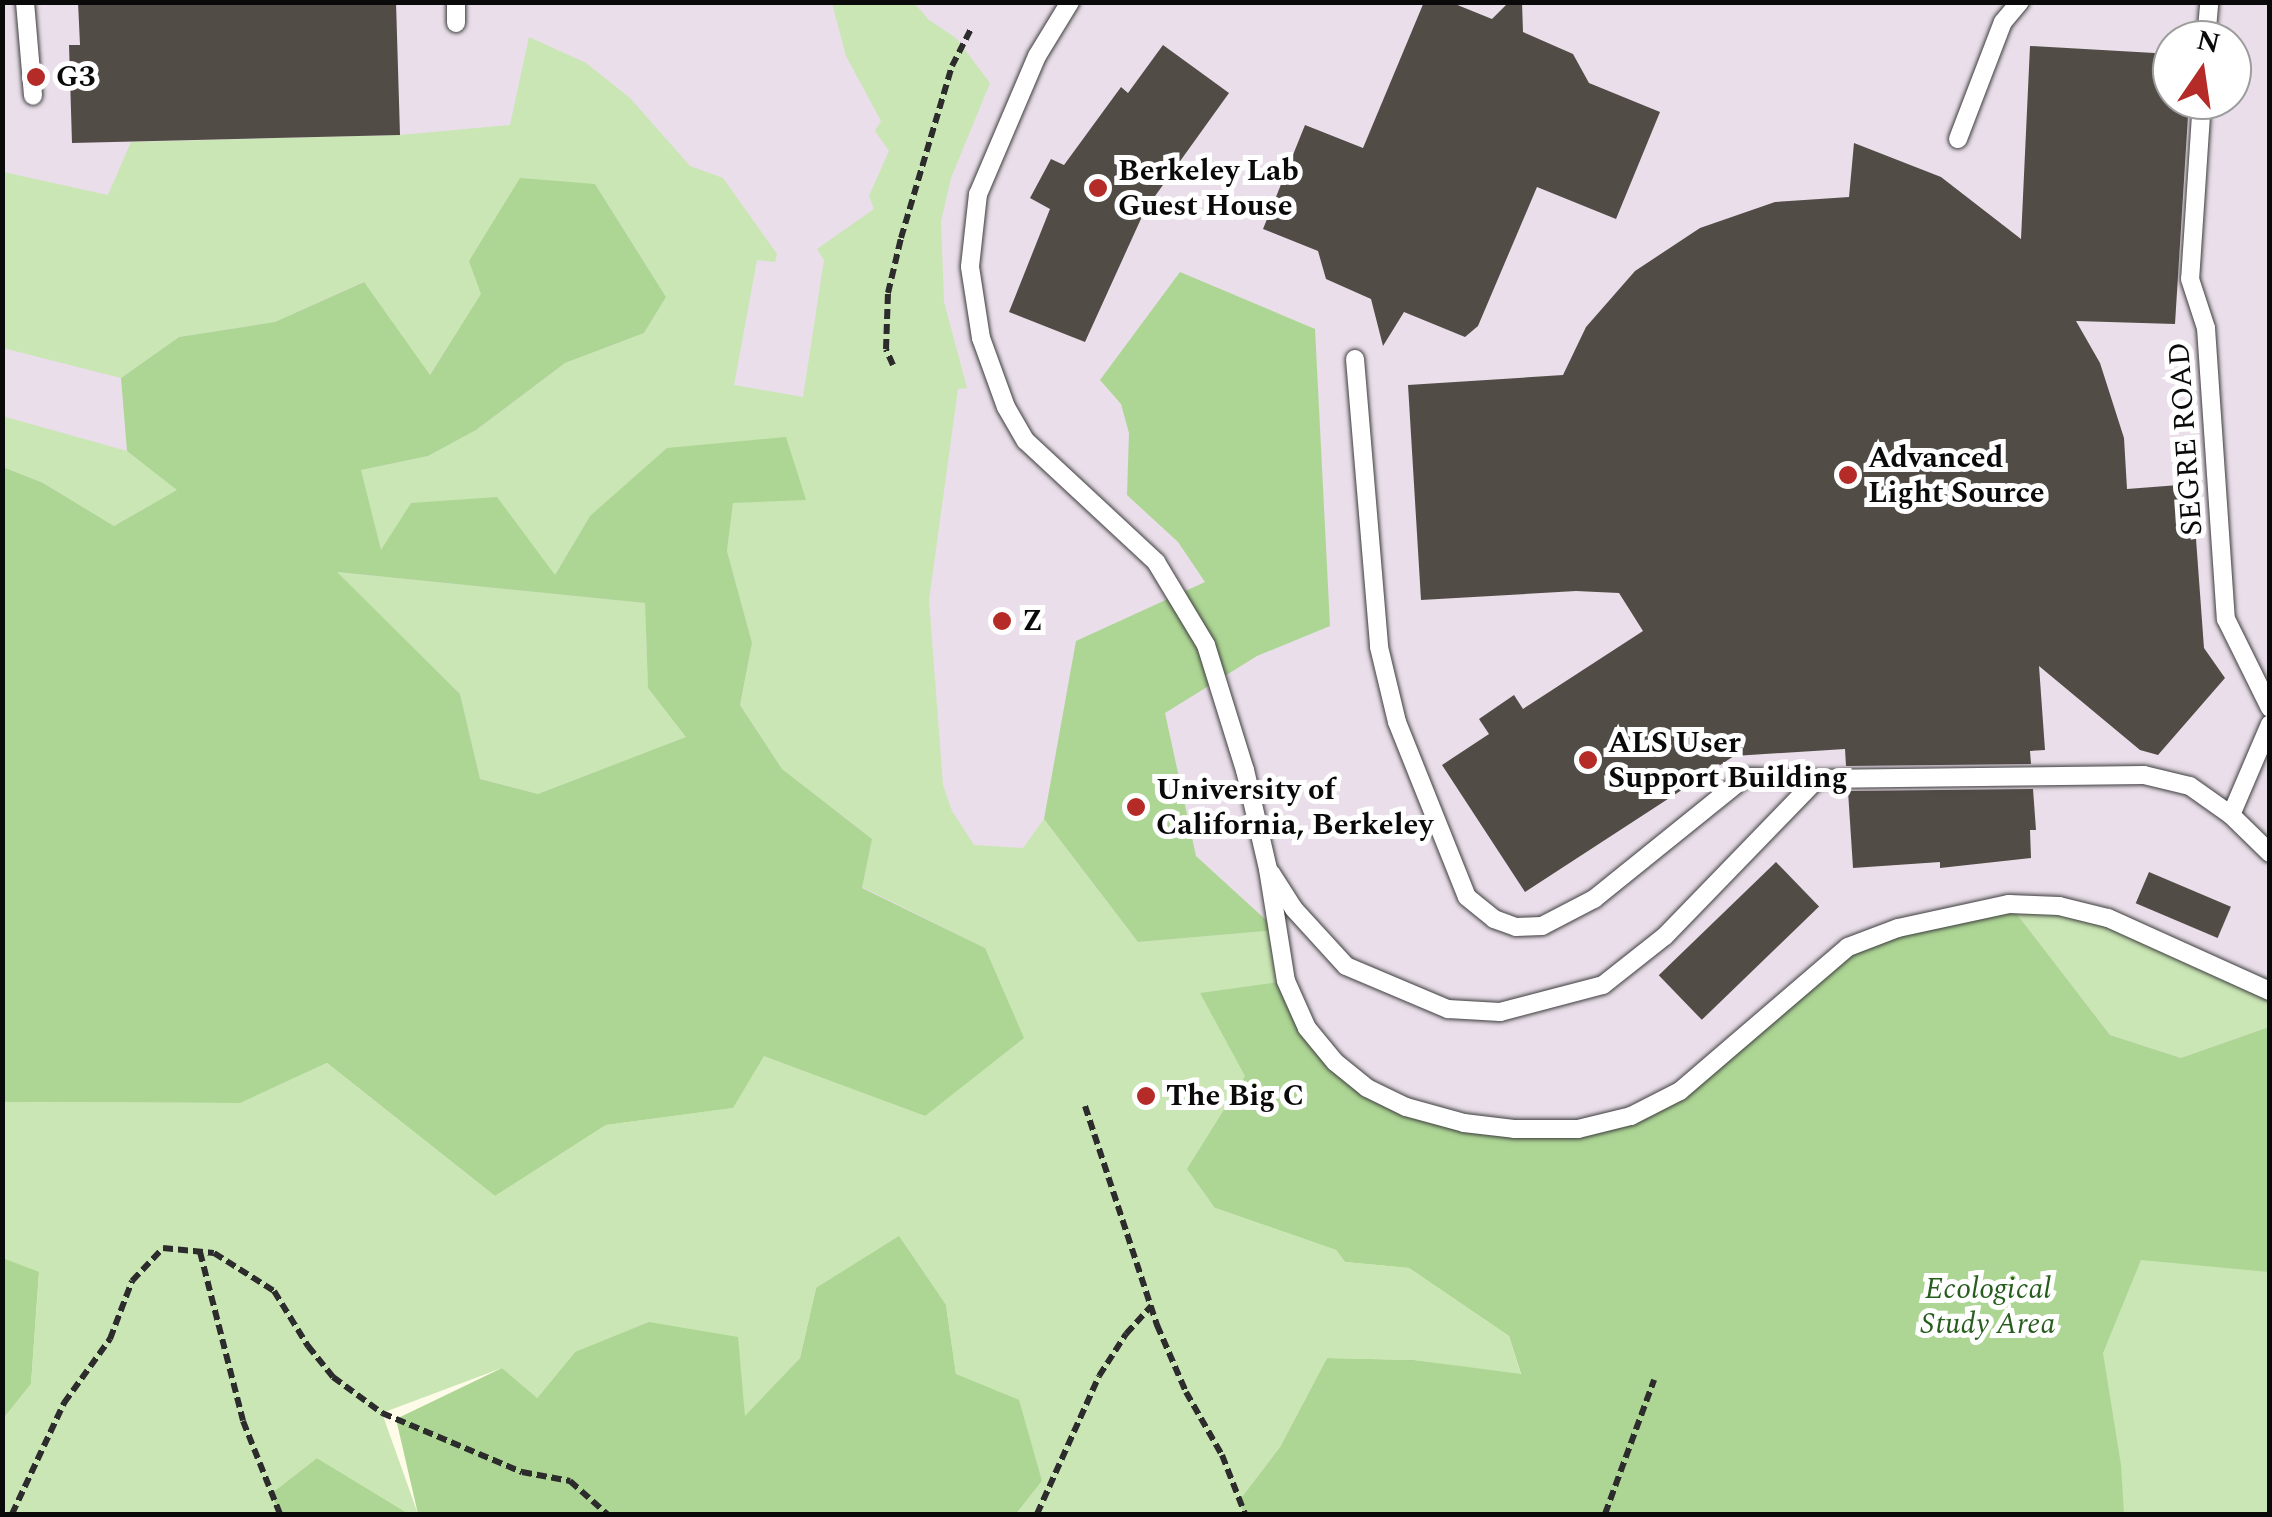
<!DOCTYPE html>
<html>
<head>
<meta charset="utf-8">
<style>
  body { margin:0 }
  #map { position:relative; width:2272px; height:1517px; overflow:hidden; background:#fefbe8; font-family:Spectral,serif }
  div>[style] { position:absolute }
  .industrial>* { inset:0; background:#e9dee9 }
  .green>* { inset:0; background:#cae6b4 }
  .forest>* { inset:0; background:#add694 }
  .building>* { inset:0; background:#524c47; transform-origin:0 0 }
  .path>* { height:6px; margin-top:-3px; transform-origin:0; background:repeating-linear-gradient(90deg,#2c2c2c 0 10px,transparent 0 15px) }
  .roads { filter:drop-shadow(0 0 2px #3d3d3d) drop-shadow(0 0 2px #3d3d3d) }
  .lane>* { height:18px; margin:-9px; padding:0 9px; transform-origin:9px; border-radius:9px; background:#fff }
  .dots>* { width:28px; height:28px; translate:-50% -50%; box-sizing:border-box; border:5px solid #fff; border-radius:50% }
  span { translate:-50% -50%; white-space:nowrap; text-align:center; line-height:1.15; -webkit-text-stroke:10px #fff; paint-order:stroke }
  .poi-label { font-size:30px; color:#0a0a0a; font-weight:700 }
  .left { translate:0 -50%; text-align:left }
  .street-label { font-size:30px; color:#0a0a0a }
  .park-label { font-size:30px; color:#275e1e; font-style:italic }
  .frame { position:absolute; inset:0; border:5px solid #0a0a0a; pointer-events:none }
  .north { position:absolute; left:2152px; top:20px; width:100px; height:100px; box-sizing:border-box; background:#fff; border:2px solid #9d9d9d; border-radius:50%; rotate:13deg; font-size:28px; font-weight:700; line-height:40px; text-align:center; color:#0a0a0a }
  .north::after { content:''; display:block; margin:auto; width:35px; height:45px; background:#b42b28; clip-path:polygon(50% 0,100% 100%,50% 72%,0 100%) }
</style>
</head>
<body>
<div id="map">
  <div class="industrial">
    <div style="clip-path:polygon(evenodd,2px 3px,2269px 3px,2269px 1111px,1555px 1223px,3px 720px,2px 3px,2172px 40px,2232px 40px,2232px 100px,2172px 100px,2172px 40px)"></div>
  </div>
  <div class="green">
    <div style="clip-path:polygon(832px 3px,914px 3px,929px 20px,956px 38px,990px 83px,951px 178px,941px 221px,944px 302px,967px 388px,958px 389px,929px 600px,943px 785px,952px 811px,974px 845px,1023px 848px,1044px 819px,1138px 942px,1277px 930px,1286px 981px,1245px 1076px,1215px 1208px,1336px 1250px,1345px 1262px,1409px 1268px,1509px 1336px,1521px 1375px,1414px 1360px,1327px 1358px,1280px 1447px,1238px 1502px,1245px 1514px,1016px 1514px,1042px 1481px,956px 1374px,946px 1305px,816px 1288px,800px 1358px,745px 1417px,575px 1352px,536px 1399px,502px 1368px,382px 1413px,418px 1514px,409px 1514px,317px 1458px,272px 1494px,280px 1514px,7px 1514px,2px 1504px,3px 1419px,31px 1384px,39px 1273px,3px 1258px,2px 1102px,239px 1103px,327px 1063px,495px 1196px,606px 1125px,732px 1108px,764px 1055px,925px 1116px,985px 948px,862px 887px,872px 839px,782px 769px,740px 705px,752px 643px,727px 551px,733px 502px,786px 437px,590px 516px,555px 575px,381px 551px,360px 470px,428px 456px,476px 430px,565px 363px,644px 333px,666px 297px,595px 184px,482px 294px,429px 376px,363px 282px,275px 322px,179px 337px,121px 378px,3px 348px,3px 172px,108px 195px,131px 142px,400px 135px,510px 125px,529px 37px,586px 63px,630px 98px,690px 166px,723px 178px,777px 254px,775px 262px,757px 260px,734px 385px,803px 397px,824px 260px,817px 249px,874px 209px,869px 196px,889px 151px,875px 131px,881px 121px,846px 56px)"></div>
    <div style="clip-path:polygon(2px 416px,127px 451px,178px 490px,114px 526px,43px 483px,3px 467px)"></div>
    <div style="clip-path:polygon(336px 572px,645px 603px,648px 688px,687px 737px,538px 794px,480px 779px,460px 694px)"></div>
    <div style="clip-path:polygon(2009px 904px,2059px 906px,2269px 991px,2269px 1027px,2181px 1058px,2110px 1035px)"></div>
    <div style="clip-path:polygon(2269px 1111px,2269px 1514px,1706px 1514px)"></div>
  </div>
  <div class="forest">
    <div style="clip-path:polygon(evenodd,520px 178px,595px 184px,666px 297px,644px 333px,565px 363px,476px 430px,428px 456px,361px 470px,381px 550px,411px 503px,497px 497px,555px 575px,590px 516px,667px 448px,786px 437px,806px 500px,733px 503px,727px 551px,752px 643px,740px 705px,782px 769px,872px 839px,862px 888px,985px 948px,1024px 1038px,925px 1116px,764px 1056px,733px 1108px,606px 1125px,495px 1196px,327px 1063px,240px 1103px,3px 1102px,3px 467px,43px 483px,114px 526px,177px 490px,127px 451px,121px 378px,179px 337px,275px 322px,364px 282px,430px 375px,481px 294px,469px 261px,520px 178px,337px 572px,645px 603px,648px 688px,686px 737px,538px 794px,480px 779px,460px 694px,337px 572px)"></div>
    <div style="clip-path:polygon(1180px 272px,1315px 329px,1330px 626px,1257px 656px,1165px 713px,1196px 856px,1277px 930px,1138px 942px,1044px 819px,1076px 641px,1205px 582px,1178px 542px,1127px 495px,1129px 433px,1121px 404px,1100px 380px)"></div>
    <div style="clip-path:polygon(2009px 904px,2110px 1035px,2181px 1058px,2269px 1027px,2269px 1272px,2141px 1260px,2103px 1353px,2121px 1465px,2124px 1514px,1245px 1514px,1238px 1502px,1280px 1447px,1327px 1358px,1414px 1360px,1521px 1374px,1509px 1336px,1409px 1268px,1345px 1262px,1336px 1250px,1215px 1208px,1187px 1169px,1245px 1076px,1200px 993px,1286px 981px,1335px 1062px,1406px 1107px,1578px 1129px,1680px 1091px,1848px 947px)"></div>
    <div style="clip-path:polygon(899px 1236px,946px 1305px,956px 1374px,1019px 1400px,1042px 1481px,1016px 1514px,418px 1514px,396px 1419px,502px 1368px,537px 1398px,575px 1352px,649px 1322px,738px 1337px,745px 1416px,800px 1358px,816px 1288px)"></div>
    <div style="clip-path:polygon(3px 1258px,39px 1272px,31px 1384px,3px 1419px)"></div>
    <div style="clip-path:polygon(317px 1458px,409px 1514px,280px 1514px,271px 1494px)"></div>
  </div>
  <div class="building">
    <div style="clip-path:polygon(78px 2px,396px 2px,400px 135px,72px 143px,69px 45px,80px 45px)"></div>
    <div style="clip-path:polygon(1424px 2px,1450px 2px,1492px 19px,1509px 2px,1522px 2px,1523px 32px,1573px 54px,1589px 83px,1660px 112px,1616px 219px,1537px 187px,1478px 326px,1465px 337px,1404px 312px,1383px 346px,1371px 299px,1326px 279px,1318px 251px,1263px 229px,1305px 125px,1363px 148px)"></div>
    <div style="clip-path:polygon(1163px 45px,1229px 93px,1145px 210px,1085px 342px,1009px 312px,1050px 209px,1030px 198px,1051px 159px,1064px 165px,1121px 87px,1128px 93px)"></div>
    <div style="clip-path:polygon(2030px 46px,2172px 54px,2172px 100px,2189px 100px,2175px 324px,2076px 321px,2100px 363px,2124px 438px,2127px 489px,2192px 484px,2204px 648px,2225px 678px,2158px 755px,2140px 750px,2039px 666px,2045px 750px,2030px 751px,2031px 764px,1846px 766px,1845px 749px,1734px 756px,1525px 892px,1442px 765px,1489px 734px,1479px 719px,1514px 695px,1523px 709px,1643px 631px,1619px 593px,1576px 591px,1421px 600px,1408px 385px,1563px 375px,1586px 327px,1635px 271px,1700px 228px,1775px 202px,1849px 197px,1854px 143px,1941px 177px,2021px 239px)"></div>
    <div style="clip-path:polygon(2033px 789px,2036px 830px,2030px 830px,2031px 858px,1940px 868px,1940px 862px,1853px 868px,1848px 791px)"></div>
    <div style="left:1776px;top:862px;width:62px;height:163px;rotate:46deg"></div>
    <div style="left:2149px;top:872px;width:89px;height:34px;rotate:23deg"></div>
  </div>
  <div class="path">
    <div style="left:893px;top:365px;width:17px;rotate:-114deg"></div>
    <div style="left:886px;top:349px;width:56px;rotate:-88deg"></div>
    <div style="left:888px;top:293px;width:57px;rotate:-76.7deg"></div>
    <div style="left:901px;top:238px;width:179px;rotate:-73.5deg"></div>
    <div style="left:952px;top:66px;width:44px;rotate:-62.9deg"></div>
    <div style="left:1085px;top:1106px;width:231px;rotate:71.8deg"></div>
    <div style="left:1157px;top:1325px;width:73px;rotate:66.6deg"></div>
    <div style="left:1186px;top:1392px;width:73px;rotate:60.3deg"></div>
    <div style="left:1222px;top:1455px;width:63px;rotate:68.7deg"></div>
    <div style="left:200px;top:1252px;width:174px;rotate:75.7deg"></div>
    <div style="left:243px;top:1421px;width:100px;rotate:68.3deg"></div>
    <div style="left:12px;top:1514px;width:123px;rotate:-64.9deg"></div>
    <div style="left:64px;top:1403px;width:79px;rotate:-54.3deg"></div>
    <div style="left:110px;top:1339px;width:62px;rotate:-69.2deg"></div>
    <div style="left:132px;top:1281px;width:45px;rotate:-46.8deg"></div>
    <div style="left:163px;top:1248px;width:51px;rotate:5.6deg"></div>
    <div style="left:214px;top:1253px;width:71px;rotate:32.3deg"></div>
    <div style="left:274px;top:1291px;width:65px;rotate:58.3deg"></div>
    <div style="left:308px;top:1346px;width:40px;rotate:51deg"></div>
    <div style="left:333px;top:1377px;width:61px;rotate:36.3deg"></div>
    <div style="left:382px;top:1413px;width:152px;rotate:22.9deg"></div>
    <div style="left:522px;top:1472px;width:49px;rotate:10.6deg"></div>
    <div style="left:570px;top:1481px;width:50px;rotate:41.7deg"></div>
    <div style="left:1037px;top:1514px;width:151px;rotate:-65.8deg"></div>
    <div style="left:1099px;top:1376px;width:50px;rotate:-57.3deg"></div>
    <div style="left:1126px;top:1334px;width:38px;rotate:-48deg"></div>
    <div style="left:1605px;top:1514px;width:143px;rotate:-69.9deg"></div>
  </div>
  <div class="roads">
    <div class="lane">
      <div style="left:25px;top:2px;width:94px;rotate:85.1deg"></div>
      <div style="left:456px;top:2px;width:21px;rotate:90deg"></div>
      <div style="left:1070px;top:2px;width:63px;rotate:121.4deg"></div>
      <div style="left:1037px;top:56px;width:150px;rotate:113.1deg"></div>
      <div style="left:978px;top:194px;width:73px;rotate:96.3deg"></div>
      <div style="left:970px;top:267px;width:72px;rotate:81.2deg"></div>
      <div style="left:981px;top:338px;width:73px;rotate:70.1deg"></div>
      <div style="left:1006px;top:407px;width:39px;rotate:60deg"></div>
      <div style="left:1026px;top:441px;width:178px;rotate:42.9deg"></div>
      <div style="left:1156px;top:562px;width:97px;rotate:58.9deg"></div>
      <div style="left:1206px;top:645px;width:131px;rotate:72.7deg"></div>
      <div style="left:1245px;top:770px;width:102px;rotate:76.9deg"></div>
      <div style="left:1268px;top:869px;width:113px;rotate:80.9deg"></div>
      <div style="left:1286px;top:981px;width:51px;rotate:65.9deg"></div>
      <div style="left:1307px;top:1028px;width:44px;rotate:50.5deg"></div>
      <div style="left:1335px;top:1062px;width:41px;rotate:39.1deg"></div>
      <div style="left:1367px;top:1088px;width:43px;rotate:26deg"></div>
      <div style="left:1406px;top:1107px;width:60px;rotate:15.4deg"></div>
      <div style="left:1464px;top:1123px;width:50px;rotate:6.8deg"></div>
      <div style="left:1514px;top:1129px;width:64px"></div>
      <div style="left:1578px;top:1129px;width:55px;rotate:-13.8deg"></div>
      <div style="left:1631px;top:1116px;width:55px;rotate:-27deg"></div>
      <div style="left:1680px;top:1091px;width:221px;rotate:-40.6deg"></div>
      <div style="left:1848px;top:947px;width:53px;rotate:-20.8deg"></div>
      <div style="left:1898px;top:928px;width:114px;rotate:-12.2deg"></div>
      <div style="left:2009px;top:904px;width:50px;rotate:2.3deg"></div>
      <div style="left:2059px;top:906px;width:50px;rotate:13.8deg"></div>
      <div style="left:2108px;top:918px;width:178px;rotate:24.3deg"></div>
      <div style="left:2206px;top:40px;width:38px;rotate:-85deg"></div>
      <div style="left:2202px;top:100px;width:179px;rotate:93.8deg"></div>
      <div style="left:2190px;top:279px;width:52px;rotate:71.9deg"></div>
      <div style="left:2206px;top:328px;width:292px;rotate:86.1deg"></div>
      <div style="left:2226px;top:619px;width:99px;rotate:63.7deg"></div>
      <div style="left:1958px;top:139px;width:125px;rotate:-69deg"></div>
      <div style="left:2003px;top:22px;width:26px;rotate:-50deg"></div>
      <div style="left:1355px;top:359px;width:289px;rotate:85.2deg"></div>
      <div style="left:1379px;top:647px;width:77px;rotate:76.5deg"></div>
      <div style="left:1397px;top:722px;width:188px;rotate:68.2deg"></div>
      <div style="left:1467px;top:897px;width:35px;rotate:39deg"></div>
      <div style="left:1494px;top:919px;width:23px;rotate:20deg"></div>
      <div style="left:1516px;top:927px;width:26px;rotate:-2deg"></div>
      <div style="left:1542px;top:926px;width:59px;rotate:-27.4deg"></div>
      <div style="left:1594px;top:899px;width:194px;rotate:-38.9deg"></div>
      <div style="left:1745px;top:777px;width:72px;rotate:1.6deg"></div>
      <div style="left:2270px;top:724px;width:99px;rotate:113.2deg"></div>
      <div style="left:2231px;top:815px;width:54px;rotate:44.3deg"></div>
      <div style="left:1271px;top:873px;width:43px;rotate:57.4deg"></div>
      <div style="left:1294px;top:909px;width:77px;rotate:47.6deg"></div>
      <div style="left:1346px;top:966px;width:111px;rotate:22.9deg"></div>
      <div style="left:1448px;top:1009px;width:52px;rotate:3.3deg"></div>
      <div style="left:1500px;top:1012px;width:106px;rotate:-14.7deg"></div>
      <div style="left:1603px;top:985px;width:79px;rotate:-38.3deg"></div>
      <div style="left:1665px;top:936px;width:219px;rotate:-45.9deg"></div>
      <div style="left:1817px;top:779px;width:327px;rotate:-0.7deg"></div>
      <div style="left:2144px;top:775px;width:47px;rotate:13.4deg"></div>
      <div style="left:2190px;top:786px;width:50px;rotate:35.3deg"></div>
    </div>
  </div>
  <div class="dots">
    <div style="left:36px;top:77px;background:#b42b28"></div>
    <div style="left:1098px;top:188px;background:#b42b28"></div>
    <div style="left:1848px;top:475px;background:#b42b28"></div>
    <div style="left:1002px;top:621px;background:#b42b28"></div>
    <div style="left:1588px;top:760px;background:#b42b28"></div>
    <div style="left:1136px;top:807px;background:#b42b28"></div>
    <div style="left:1146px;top:1096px;background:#b42b28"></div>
  </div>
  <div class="poi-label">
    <span class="left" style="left:56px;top:77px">G3</span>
    <span class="left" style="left:1118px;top:188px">Berkeley Lab<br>Guest House</span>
    <span class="left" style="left:1868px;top:475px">Advanced<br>Light Source</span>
    <span class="left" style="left:1022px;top:621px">Z</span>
    <span class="left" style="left:1608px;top:760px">ALS User<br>Support Building</span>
    <span class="left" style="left:1156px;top:807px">University of<br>California, Berkeley</span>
    <span class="left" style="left:1166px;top:1096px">The Big C</span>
  </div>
  <div class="street-label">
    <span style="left:2186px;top:439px;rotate:-94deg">SEGRE ROAD</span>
  </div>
  <div class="park-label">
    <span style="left:1988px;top:1306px">Ecological<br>Study Area</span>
  </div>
  <div class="frame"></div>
  <div class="north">N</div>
</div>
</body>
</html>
